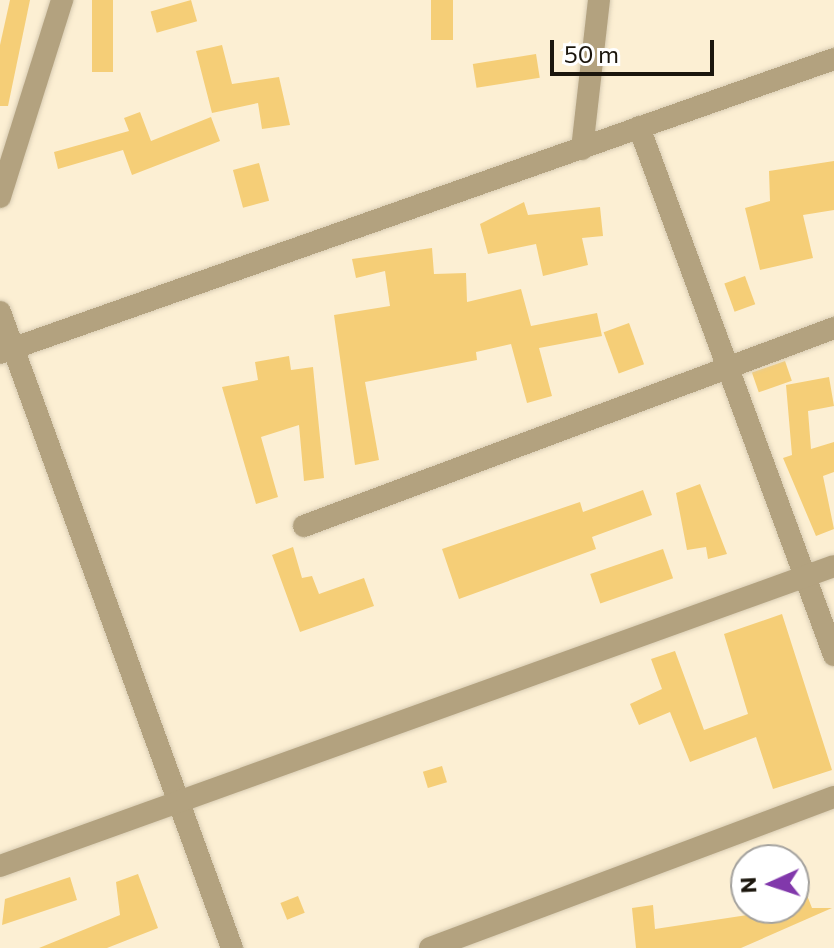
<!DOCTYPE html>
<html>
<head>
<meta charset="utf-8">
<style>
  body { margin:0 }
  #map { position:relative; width:834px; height:948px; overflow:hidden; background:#fcefd3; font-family:Commissioner,sans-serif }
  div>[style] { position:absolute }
  .building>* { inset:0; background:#f5ce77; transform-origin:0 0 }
  .roads { filter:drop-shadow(0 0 2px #d8ccb3) drop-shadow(0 0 2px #d8ccb3) }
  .minor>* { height:22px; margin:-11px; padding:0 11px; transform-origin:11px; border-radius:11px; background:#b3a27f }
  span { translate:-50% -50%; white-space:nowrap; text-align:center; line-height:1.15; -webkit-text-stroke:7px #fff; paint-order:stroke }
  .north { position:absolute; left:730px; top:844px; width:80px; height:80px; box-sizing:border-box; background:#fff; border:2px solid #a4a29e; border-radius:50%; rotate:267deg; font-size:22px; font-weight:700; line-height:32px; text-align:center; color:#1b160d }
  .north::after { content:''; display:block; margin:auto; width:28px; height:36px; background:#8138ab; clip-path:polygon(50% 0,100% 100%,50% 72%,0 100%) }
  .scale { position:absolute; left:550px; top:40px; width:164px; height:36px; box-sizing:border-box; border:4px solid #1b160d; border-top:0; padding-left:10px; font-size:24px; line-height:28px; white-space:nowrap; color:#1b160d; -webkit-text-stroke:6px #fff; paint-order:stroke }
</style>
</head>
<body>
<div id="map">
  <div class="building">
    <div style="clip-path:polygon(10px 0,30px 0,8px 106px,0 106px,0 45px)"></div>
    <div style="left:92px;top:0;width:21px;height:72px"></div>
    <div style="left:191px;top:0;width:22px;height:42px;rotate:74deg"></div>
    <div style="left:431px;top:0;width:22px;height:40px"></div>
    <div style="clip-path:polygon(222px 45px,232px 84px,279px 77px,290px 125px,262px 129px,258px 103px,212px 113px,196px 51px)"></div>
    <div style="left:536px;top:54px;width:24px;height:64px;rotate:81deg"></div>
    <div style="clip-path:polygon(140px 112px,151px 141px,211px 117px,220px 141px,132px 175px,123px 150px,58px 169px,54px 152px,129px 131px,124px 118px)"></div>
    <div style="clip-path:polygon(834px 161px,834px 210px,803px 215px,813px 258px,760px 270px,745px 208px,770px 201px,769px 171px)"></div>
    <div style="left:259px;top:163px;width:39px;height:27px;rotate:75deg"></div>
    <div style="clip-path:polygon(524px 202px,528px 215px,600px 207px,603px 236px,582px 238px,588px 265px,543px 276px,536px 244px,488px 254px,480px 224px)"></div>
    <div style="clip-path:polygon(432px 248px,434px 274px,466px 273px,467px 302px,521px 289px,531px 326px,597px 313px,602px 336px,539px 348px,552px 396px,527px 403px,511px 344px,476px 352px,477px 360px,365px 382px,379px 460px,355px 465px,334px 315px,390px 306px,385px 271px,356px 278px,352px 259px)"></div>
    <div style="left:745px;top:276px;width:30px;height:22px;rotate:70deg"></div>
    <div style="left:629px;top:323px;width:44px;height:27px;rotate:70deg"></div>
    <div style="clip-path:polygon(289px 356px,291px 370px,313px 367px,324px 478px,304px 481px,299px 425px,261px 437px,278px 497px,256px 504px,222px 387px,258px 380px,255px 362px)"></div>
    <div style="left:785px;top:361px;width:21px;height:35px;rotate:71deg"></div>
    <div style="clip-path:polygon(829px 377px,834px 406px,808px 411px,811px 449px,834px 442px,834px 472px,823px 476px,834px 529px,816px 536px,783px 458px,792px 455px,786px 385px)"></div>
    <div style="clip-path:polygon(700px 484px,727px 554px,708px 559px,706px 547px,687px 550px,676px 493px)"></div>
    <div style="clip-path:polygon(643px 490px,652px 515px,592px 537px,596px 549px,459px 599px,442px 549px,580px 502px,583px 512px)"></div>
    <div style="clip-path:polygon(293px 547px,302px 578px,312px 576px,319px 594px,364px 578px,374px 606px,300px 632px,272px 555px)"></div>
    <div style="left:663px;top:549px;width:31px;height:77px;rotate:71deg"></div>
    <div style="clip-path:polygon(782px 614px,832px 770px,773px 789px,756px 737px,690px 762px,670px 712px,639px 725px,630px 704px,662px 689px,651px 659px,675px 651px,704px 730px,748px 714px,724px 634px)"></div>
    <div style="left:442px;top:766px;width:17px;height:20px;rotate:73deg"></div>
    <div style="clip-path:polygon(795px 865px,812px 908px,832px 908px,741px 948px,636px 948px,632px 908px,653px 905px,655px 929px,794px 908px)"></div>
    <div style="clip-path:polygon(138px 874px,158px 928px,107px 948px,39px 948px,120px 915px,116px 882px)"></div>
    <div style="clip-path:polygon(70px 877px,77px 900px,2px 925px,5px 899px)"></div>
    <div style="left:298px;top:896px;width:18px;height:19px;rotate:68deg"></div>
  </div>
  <div class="roads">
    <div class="minor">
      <div style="left:639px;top:127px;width:563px;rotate:69.73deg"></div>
      <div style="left:582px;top:149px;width:150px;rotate:-83.5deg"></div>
      <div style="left:0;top:197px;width:207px;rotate:-72.5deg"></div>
      <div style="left:0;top:312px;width:677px;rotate:69.96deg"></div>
      <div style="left:0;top:353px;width:884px;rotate:-19.42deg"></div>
      <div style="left:304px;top:526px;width:566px;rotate:-20.48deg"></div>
      <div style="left:0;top:866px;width:886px;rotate:-19.78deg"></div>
      <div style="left:430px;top:948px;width:431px;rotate:-20.5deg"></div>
    </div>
  </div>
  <div class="north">N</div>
  <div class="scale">50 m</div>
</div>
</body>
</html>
